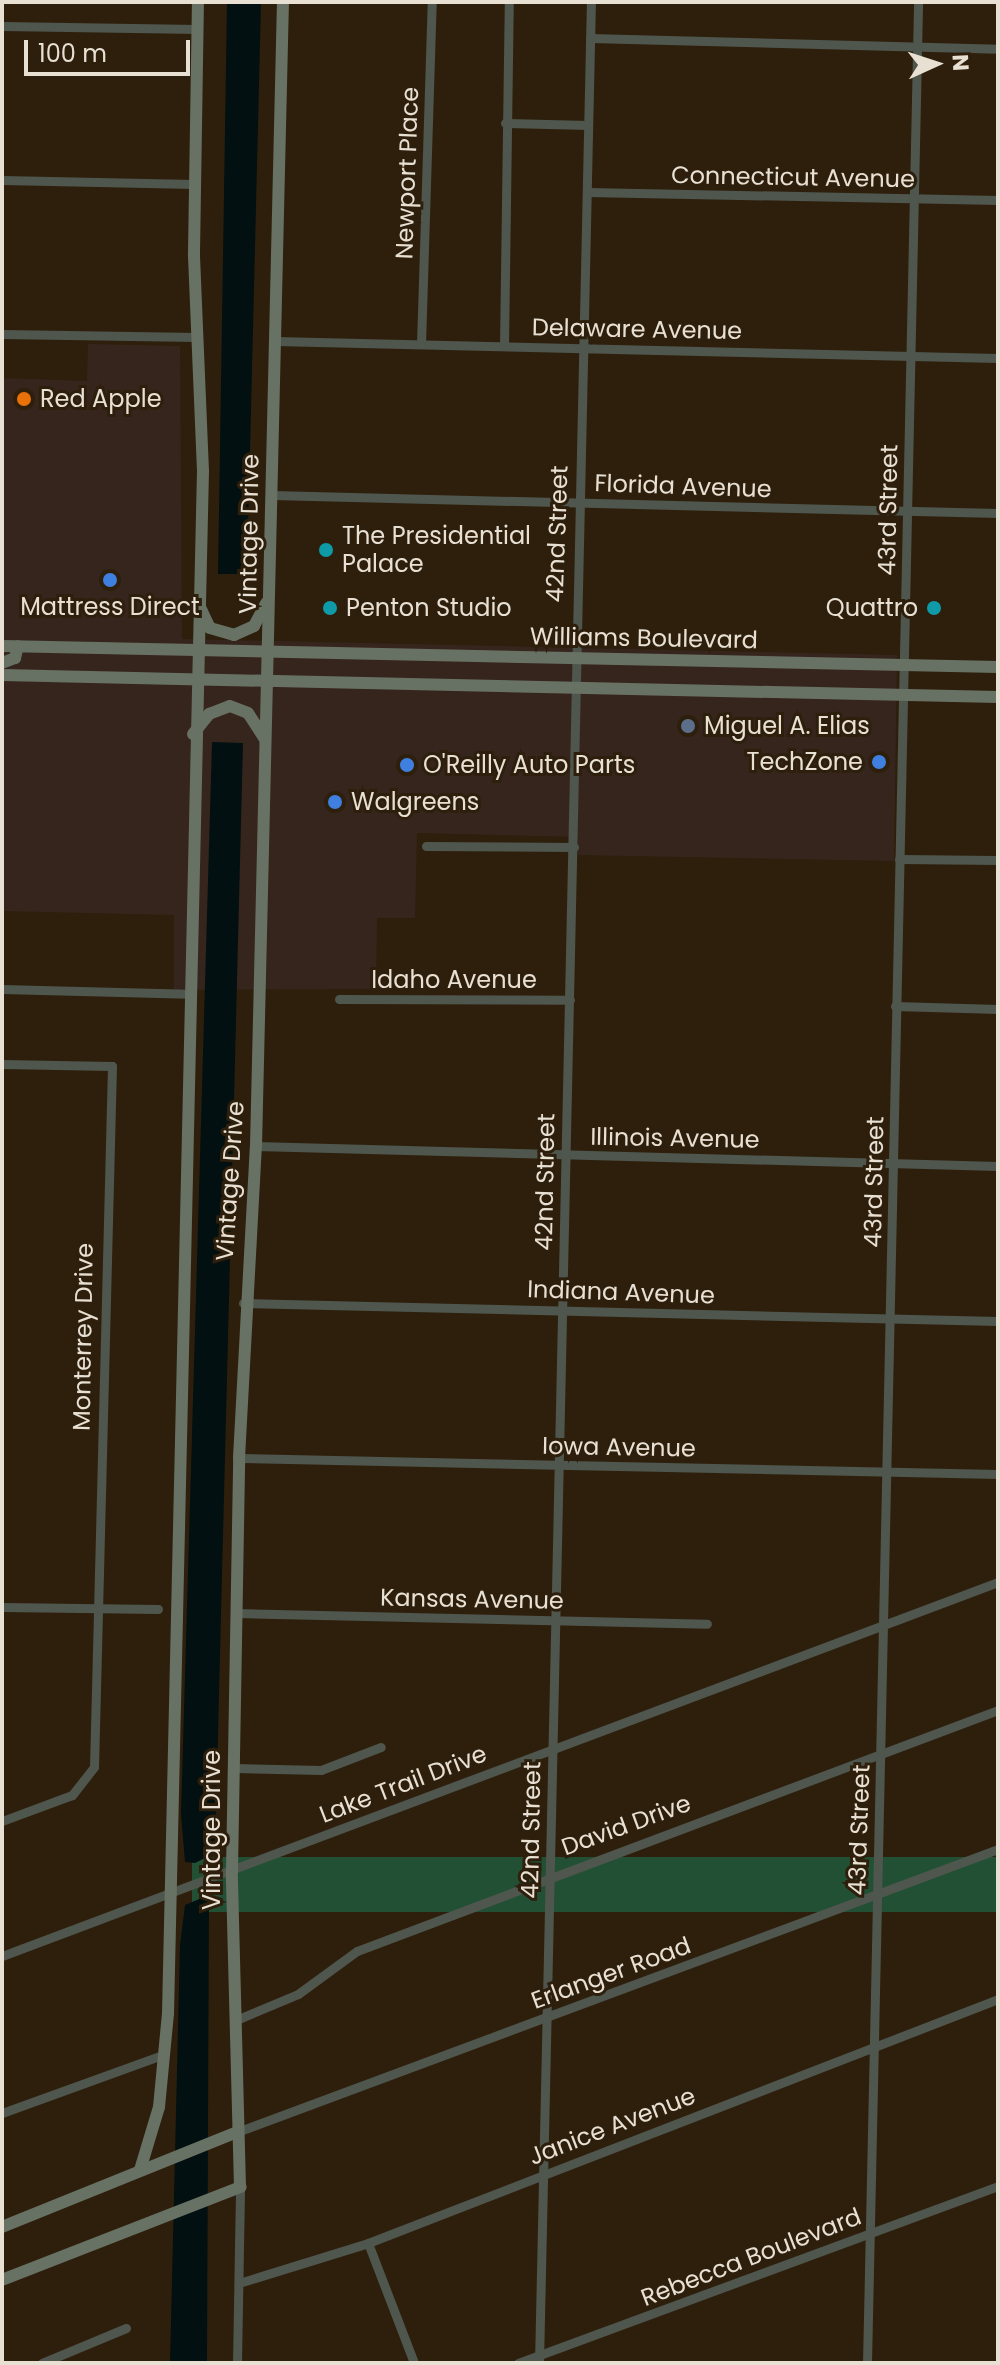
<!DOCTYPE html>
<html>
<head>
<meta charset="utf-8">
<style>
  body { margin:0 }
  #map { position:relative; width:1000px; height:2365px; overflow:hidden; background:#2d1f0c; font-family:Poppins,sans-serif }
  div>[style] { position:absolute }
  .commercial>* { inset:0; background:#36251d }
  .green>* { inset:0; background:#225035; transform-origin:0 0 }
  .water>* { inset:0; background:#031011 }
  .street>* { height:9px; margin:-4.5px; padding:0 4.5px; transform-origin:4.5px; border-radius:4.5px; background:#4f564d }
  .secondary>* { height:12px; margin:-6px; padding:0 6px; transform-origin:6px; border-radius:6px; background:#687264 }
  .dots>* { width:22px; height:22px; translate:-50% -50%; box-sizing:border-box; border:4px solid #2d1f0c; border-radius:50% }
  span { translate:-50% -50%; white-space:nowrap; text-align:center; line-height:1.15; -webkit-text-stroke:6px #2d1f0c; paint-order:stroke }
  .street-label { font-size:24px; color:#e9e0d4 }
  .poi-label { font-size:24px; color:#e9e0d4 }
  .left { translate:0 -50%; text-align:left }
  .right { translate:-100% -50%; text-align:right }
  .frame { position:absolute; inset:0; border:4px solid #e9e0d4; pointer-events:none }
  .north { position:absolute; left:896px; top:24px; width:80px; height:80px; -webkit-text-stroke:6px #2d1f0c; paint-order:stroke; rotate:87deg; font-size:22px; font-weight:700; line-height:32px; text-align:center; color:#e9e0d4 }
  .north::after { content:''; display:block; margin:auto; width:28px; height:36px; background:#e9e0d4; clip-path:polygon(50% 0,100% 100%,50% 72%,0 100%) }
  .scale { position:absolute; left:24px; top:40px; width:166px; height:36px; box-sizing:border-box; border:4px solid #e9e0d4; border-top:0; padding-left:10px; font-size:24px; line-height:28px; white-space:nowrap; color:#e9e0d4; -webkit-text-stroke:6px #2d1f0c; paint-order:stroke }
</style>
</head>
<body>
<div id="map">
  <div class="commercial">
    <div style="clip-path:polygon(88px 344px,180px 346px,182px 639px,897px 655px,894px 861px,578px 855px,577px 837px,417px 833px,415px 918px,377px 918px,376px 989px,174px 990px,174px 915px,2px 911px,2px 378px,87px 381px)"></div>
  </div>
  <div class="green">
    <div style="left:998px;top:1857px;width:55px;height:806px;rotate:90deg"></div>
  </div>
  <div class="water">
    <div style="clip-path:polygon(227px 2px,261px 2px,247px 574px,218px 574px)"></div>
    <div style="clip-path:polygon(212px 742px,243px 743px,215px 1853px,195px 1863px,185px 1862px,181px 1814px)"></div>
    <div style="clip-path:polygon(209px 1895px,207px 2363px,170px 2363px,180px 1945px,185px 1905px)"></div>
  </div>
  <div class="street">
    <div style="left:2px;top:26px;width:196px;rotate:0.9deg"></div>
    <div style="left:590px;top:38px;width:408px;rotate:1.5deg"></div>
    <div style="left:505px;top:123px;width:83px;rotate:1.4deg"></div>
    <div style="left:2px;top:180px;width:192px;rotate:1.2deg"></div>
    <div style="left:587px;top:192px;width:411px;rotate:1.1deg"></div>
    <div style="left:2px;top:334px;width:195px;rotate:0.9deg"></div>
    <div style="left:275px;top:341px;width:723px;rotate:1.35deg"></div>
    <div style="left:421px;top:344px;width:342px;rotate:-88.2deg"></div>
    <div style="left:504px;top:346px;width:344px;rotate:-89.2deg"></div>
    <div style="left:272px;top:495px;width:726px;rotate:1.42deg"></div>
    <div style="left:426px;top:846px;width:148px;rotate:0.4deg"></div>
    <div style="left:899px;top:859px;width:99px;rotate:0.6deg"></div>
    <div style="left:2px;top:989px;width:186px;rotate:1.5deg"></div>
    <div style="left:339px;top:999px;width:231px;rotate:0.2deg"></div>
    <div style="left:895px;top:1006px;width:103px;rotate:1.7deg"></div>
    <div style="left:2px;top:1064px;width:110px;rotate:1deg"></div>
    <div style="left:112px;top:1066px;width:701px;rotate:91.47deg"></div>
    <div style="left:94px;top:1767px;width:36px;rotate:128deg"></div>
    <div style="left:72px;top:1795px;width:75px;rotate:159.6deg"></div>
    <div style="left:256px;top:1146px;width:742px;rotate:1.54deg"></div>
    <div style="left:243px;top:1303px;width:755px;rotate:1.37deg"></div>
    <div style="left:239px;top:1458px;width:759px;rotate:1.21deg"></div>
    <div style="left:2px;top:1607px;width:156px;rotate:0.7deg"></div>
    <div style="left:236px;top:1613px;width:471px;rotate:1.3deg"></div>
    <div style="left:234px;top:1768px;width:87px;rotate:1.3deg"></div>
    <div style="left:321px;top:1770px;width:64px;rotate:-21deg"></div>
    <div style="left:2px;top:1956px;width:1064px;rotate:-20.58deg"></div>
    <div style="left:236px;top:2020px;width:67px;rotate:-22.8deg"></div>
    <div style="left:298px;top:1994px;width:73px;rotate:-36.1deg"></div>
    <div style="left:357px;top:1951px;width:685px;rotate:-20.61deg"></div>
    <div style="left:2px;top:2113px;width:173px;rotate:-19.9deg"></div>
    <div style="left:237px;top:2132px;width:812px;rotate:-20.4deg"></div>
    <div style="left:368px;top:2243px;width:129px;rotate:69deg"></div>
    <div style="left:239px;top:2283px;width:135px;rotate:-17.2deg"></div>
    <div style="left:368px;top:2243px;width:676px;rotate:-21.17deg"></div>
    <div style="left:42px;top:2363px;width:91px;rotate:-22.6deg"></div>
    <div style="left:237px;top:2363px;width:176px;rotate:-89deg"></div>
    <div style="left:518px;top:2363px;width:512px;rotate:-20.24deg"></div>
    <div style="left:539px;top:2363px;width:2362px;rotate:-88.74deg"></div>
    <div style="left:867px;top:2363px;width:2362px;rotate:-88.76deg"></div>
  </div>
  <div class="secondary">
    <div style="left:200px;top:607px;width:23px;rotate:65deg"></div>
    <div style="left:210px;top:628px;width:25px;rotate:16deg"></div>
    <div style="left:234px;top:635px;width:22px;rotate:-24deg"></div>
    <div style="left:254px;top:626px;width:26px;rotate:-62deg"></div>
    <div style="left:2px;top:646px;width:996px;rotate:1.21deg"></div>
    <div style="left:2px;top:663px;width:14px;rotate:-21deg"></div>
    <div style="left:15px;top:658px;width:12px;rotate:-76deg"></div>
    <div style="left:2px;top:675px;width:996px;rotate:1.27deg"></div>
    <div style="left:193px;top:734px;width:26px;rotate:-51deg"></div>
    <div style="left:209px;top:714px;width:22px;rotate:-21deg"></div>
    <div style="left:230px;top:706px;width:19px;rotate:21deg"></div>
    <div style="left:248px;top:713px;width:30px;rotate:57deg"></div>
    <div style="left:140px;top:2170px;width:66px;rotate:-73.2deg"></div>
    <div style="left:159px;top:2107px;width:94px;rotate:-84.5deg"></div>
    <div style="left:168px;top:2013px;width:1542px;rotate:-88.7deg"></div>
    <div style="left:203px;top:471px;width:218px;rotate:-92.4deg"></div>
    <div style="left:194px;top:253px;width:251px;rotate:-89.1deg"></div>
    <div style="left:2px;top:2227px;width:253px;rotate:-22deg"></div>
    <div style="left:2px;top:2280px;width:256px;rotate:-21.3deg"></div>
    <div style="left:240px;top:2187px;width:316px;rotate:-91.5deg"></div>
    <div style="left:232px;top:1871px;width:413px;rotate:-89deg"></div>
    <div style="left:239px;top:1458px;width:312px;rotate:-86.9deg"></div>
    <div style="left:256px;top:1146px;width:1144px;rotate:-88.65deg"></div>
  </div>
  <div class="dots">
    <div style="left:24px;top:399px;background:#e8710a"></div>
    <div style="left:326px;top:550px;background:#0f9aa8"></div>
    <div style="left:110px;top:580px;background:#3f7fe0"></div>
    <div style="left:330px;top:608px;background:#0f9aa8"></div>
    <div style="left:934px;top:608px;background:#0f9aa8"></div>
    <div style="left:688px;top:726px;background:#5c6f8a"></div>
    <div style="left:879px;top:762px;background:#3f7fe0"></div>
    <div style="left:407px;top:765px;background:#3f7fe0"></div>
    <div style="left:335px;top:802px;background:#3f7fe0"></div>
  </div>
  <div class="street-label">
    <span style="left:407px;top:173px;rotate:-88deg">Newport Place</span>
    <span style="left:793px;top:177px;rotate:1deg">Connecticut Avenue</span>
    <span style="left:637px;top:329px;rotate:1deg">Delaware Avenue</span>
    <span style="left:683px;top:486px;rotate:2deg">Florida Avenue</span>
    <span style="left:888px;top:510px;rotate:-89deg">43rd Street</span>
    <span style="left:249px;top:534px;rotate:-89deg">Vintage Drive</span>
    <span style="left:557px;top:534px;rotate:-88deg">42nd Street</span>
    <span style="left:644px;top:638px;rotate:1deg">Williams Boulevard</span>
    <span style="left:454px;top:980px">Idaho Avenue</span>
    <span style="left:675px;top:1138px;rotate:1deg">Illinois Avenue</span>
    <span style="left:230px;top:1181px;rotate:-86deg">Vintage Drive</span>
    <span style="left:545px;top:1182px;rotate:-89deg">42nd Street</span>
    <span style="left:874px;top:1182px;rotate:-89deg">43rd Street</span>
    <span style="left:621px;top:1292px;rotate:2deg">Indiana Avenue</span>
    <span style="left:83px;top:1337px;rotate:-89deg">Monterrey Drive</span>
    <span style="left:619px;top:1447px;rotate:1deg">Iowa Avenue</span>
    <span style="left:472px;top:1599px;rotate:1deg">Kansas Avenue</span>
    <span style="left:403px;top:1784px;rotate:-21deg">Lake Trail Drive</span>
    <span style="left:626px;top:1825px;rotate:-20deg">David Drive</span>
    <span style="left:212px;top:1830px;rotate:-90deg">Vintage Drive</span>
    <span style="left:531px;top:1830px;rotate:-89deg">42nd Street</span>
    <span style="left:859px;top:1830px;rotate:-88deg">43rd Street</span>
    <span style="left:611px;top:1973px;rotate:-20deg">Erlanger Road</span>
    <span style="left:612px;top:2126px;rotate:-21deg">Janice Avenue</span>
    <span style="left:751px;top:2257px;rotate:-21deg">Rebecca Boulevard</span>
  </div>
  <div class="poi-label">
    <span class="left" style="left:40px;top:399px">Red Apple</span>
    <span class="left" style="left:342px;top:550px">The Presidential<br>Palace</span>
    <span style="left:110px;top:607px">Mattress Direct</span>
    <span class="left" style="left:346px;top:608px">Penton Studio</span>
    <span class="right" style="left:918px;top:608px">Quattro</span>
    <span class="left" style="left:704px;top:726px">Miguel A. Elias</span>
    <span class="right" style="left:863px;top:762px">TechZone</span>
    <span class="left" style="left:423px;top:765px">O'Reilly Auto Parts</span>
    <span class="left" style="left:351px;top:802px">Walgreens</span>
  </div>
  <div class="frame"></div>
  <div class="north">N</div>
  <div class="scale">100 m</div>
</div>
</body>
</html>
